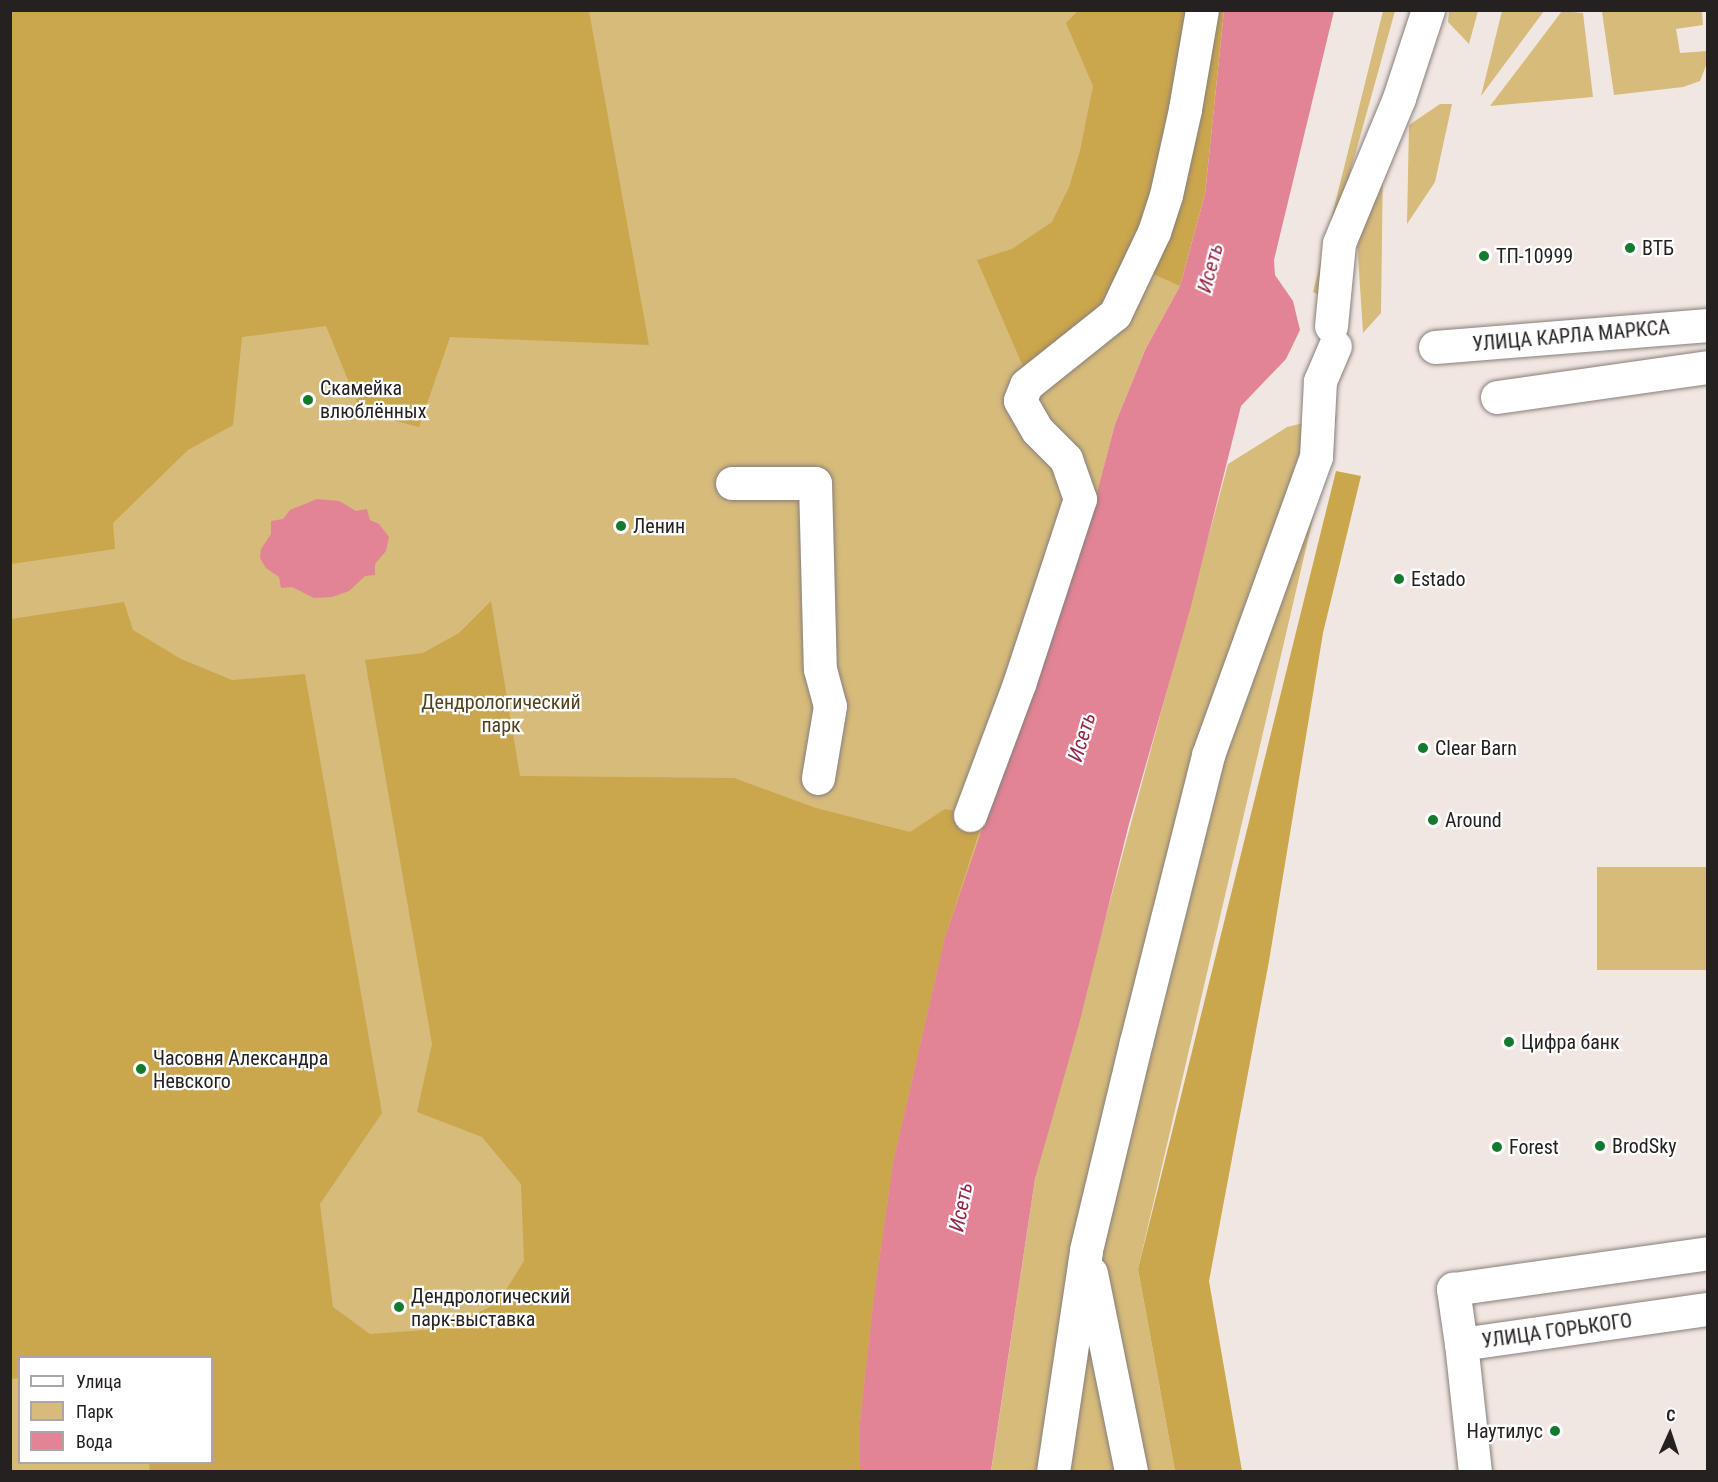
<!DOCTYPE html>
<html>
<head>
<meta charset="utf-8">
<style>
  body { margin:0 }
  #map { position:relative; width:1718px; height:1482px; overflow:hidden; background:#f1e7e2; font-family:"Roboto Condensed",sans-serif }
  div>[style] { position:absolute }
  .green>* { inset:0; background:#d6bb7b; transform-origin:0 0 }
  .forest>* { inset:0; background:#caa64c }
  .water>* { inset:0; background:#e28496 }
  .roads { filter:drop-shadow(0 0 2px #887f7a) drop-shadow(0 0 2px #887f7a) }
  .minor>* { height:33px; margin:-16.5px; padding:0 16.5px; transform-origin:16.5px; border-radius:16.5px; background:#fff }
  .dots>* { width:16px; height:16px; translate:-50% -50%; box-sizing:border-box; border:3px solid #fff; border-radius:50% }
  span { translate:-50% -50%; white-space:nowrap; text-align:center; line-height:1.15; -webkit-text-stroke:4.5px #fff; paint-order:stroke }
  .poi-label { font-size:20px; color:#252120 }
  .left { translate:0 -50%; text-align:left }
  .right { translate:-100% -50%; text-align:right }
  .street-label { font-size:20px; color:#252120 }
  .park-label { font-size:20px; color:#52421d }
  .water-label { font-size:21px; color:#942646; font-style:italic }
  .frame { position:absolute; inset:0; border:12px solid #252120; pointer-events:none }
  .legend { position:absolute; left:18px; top:1356px; width:195px; height:108px; box-sizing:border-box; background:#fff; border:2px solid #a8a6a6; margin:0; padding:8px 10px; list-style:none; font-size:18px; color:#252120 }
  .legend li { display:flex; align-items:center; gap:12px; height:30px }
  .legend b { width:30px; border:2px solid #a8a6a6 }
  .north { position:absolute; left:1640px; top:1404px; width:60px; height:60px; -webkit-text-stroke:4px #fff; paint-order:stroke; rotate:3deg; font-size:16px; font-weight:700; line-height:24px; text-align:center; color:#252120 }
  .north::after { content:''; display:block; margin:auto; width:21px; height:27px; background:#252120; clip-path:polygon(50% 0,100% 100%,50% 72%,0 100%) }
</style>
</head>
<body>
<div id="map">
  <div class="green">
    <div style="clip-path:polygon(evenodd,10px 11px,1224px 11px,1180px 286px,1146px 348px,1115px 424px,860px 1421px,860px 1471px,11px 1471px,10px 11px,20px 1358px,212px 1358px,212px 1462px,20px 1462px,20px 1358px)"></div>
    <div style="clip-path:polygon(1383px 11px,1395px 11px,1330px 245px,1326px 299px,1313px 292px)"></div>
    <div style="clip-path:polygon(1449px 11px,1478px 11px,1469px 44px,1448px 22px)"></div>
    <div style="clip-path:polygon(1502px 11px,1544px 11px,1481px 96px)"></div>
    <div style="clip-path:polygon(1562px 11px,1583px 13px,1593px 97px,1490px 106px)"></div>
    <div style="clip-path:polygon(1606px 11px,1702px 11px,1703px 25px,1676px 29px,1680px 53px,1707px 51px,1707px 63px,1700px 81px,1683px 87px,1614px 95px,1602px 12px)"></div>
    <div style="clip-path:polygon(1440px 104px,1452px 104px,1435px 182px,1407px 224px,1409px 125px)"></div>
    <div style="clip-path:polygon(1383px 161px,1381px 313px,1363px 333px,1357px 240px)"></div>
    <div style="clip-path:polygon(1337px 415px,1138px 1269px,1175px 1471px,991px 1472px,1035px 1179px,1228px 464px,1287px 427px)"></div>
    <div style="left:1707px;top:867px;width:103px;height:110px;rotate:90deg"></div>
  </div>
  <div class="forest">
    <div style="clip-path:polygon(10px 11px,589px 11px,649px 345px,450px 337px,419px 427px,361px 412px,326px 326px,242px 337px,233px 425px,188px 450px,113px 523px,115px 549px,11px 564px)"></div>
    <div style="clip-path:polygon(1078px 11px,1224px 11px,1205px 194px,1180px 286px,1151px 273px,1098px 311px,1025px 371px,977px 260px,1012px 249px,1052px 222px,1069px 187px,1080px 151px,1093px 86px,1066px 23px)"></div>
    <div style="clip-path:polygon(1336px 471px,1361px 476px,1323px 633px,1269px 961px,1209px 1281px,1242px 1471px,1175px 1471px,1138px 1269px)"></div>
    <div style="clip-path:polygon(491px 601px,520px 776px,734px 778px,816px 808px,910px 832px,945px 809px,984px 817px,945px 937px,893px 1163px,874px 1296px,860px 1421px,860px 1471px,150px 1471px,149px 1463px,212px 1462px,212px 1358px,20px 1358px,19px 1378px,11px 1379px,11px 619px,124px 602px,133px 630px,181px 659px,232px 680px,305px 674px,382px 1113px,320px 1204px,333px 1307px,370px 1334px,440px 1329px,497px 1304px,524px 1261px,521px 1184px,482px 1137px,417px 1112px,432px 1044px,365px 660px,423px 653px,459px 633px)"></div>
  </div>
  <div class="water">
    <div style="clip-path:polygon(1224px 11px,1334px 11px,1274px 260px,1275px 275px,1293px 301px,1300px 330px,1286px 359px,1241px 406px,1191px 606px,1129px 824px,1079px 1024px,1035px 1179px,991px 1471px,860px 1472px,860px 1421px,874px 1296px,893px 1163px,945px 937px,1097px 493px,1115px 424px,1146px 348px,1180px 286px,1205px 194px)"></div>
    <div style="clip-path:polygon(317px 499px,339px 501px,356px 511px,367px 509px,370px 520px,379px 524px,389px 537px,386px 551px,375px 564px,375px 575px,365px 576px,349px 591px,332px 597px,314px 598px,292px 587px,281px 588px,279px 577px,266px 568px,260px 558px,261px 549px,271px 534px,271px 521px,283px 519px,290px 510px)"></div>
  </div>
  <div class="roads">
    <div class="minor">
      <div style="left:1331px;top:326px;width:83px;rotate:-84.5deg"></div>
      <div style="left:1339px;top:243px;width:157px;rotate:-67.5deg"></div>
      <div style="left:1399px;top:98px;width:93px;rotate:-71.8deg"></div>
      <div style="left:1435px;top:347px;width:274px;rotate:-4.6deg"></div>
      <div style="left:1497px;top:397px;width:213px;rotate:-8.1deg"></div>
      <div style="left:732px;top:483px;width:83px"></div>
      <div style="left:815px;top:483px;width:186px;rotate:88.5deg"></div>
      <div style="left:820px;top:669px;width:38px;rotate:75deg"></div>
      <div style="left:830px;top:706px;width:73px;rotate:99.5deg"></div>
      <div style="left:970px;top:815px;width:140px;rotate:-69.5deg"></div>
      <div style="left:1019px;top:684px;width:195px;rotate:-71.8deg"></div>
      <div style="left:1080px;top:499px;width:42px;rotate:-109.3deg"></div>
      <div style="left:1066px;top:459px;width:41px;rotate:-135deg"></div>
      <div style="left:1037px;top:430px;width:34px;rotate:-120deg"></div>
      <div style="left:1020px;top:400px;width:16px;rotate:-68deg"></div>
      <div style="left:1026px;top:385px;width:114px;rotate:-38.6deg"></div>
      <div style="left:1115px;top:314px;width:91px;rotate:-64.6deg"></div>
      <div style="left:1154px;top:232px;width:39px;rotate:-72deg"></div>
      <div style="left:1166px;top:195px;width:88px;rotate:-77.5deg"></div>
      <div style="left:1185px;top:109px;width:100px;rotate:-80.3deg"></div>
      <div style="left:1091px;top:1273px;width:203px;rotate:78.6deg"></div>
      <div style="left:1461px;top:1344px;width:56px;rotate:-98.3deg"></div>
      <div style="left:1453px;top:1289px;width:258px;rotate:-8deg"></div>
      <div style="left:1053px;top:1472px;width:224px;rotate:-81.5deg"></div>
      <div style="left:1086px;top:1250px;width:214px;rotate:-76.5deg"></div>
      <div style="left:1136px;top:1042px;width:296px;rotate:-75.9deg"></div>
      <div style="left:1208px;top:755px;width:317px;rotate:-70.1deg"></div>
      <div style="left:1316px;top:457px;width:76px;rotate:-87deg"></div>
      <div style="left:1320px;top:381px;width:38px;rotate:-67deg"></div>
      <div style="left:1475px;top:1472px;width:129px;rotate:-96.2deg"></div>
      <div style="left:1461px;top:1344px;width:249px;rotate:-8.1deg"></div>
    </div>
  </div>
  <div class="dots">
    <div style="left:1630px;top:248px;background:#147a2d"></div>
    <div style="left:1484px;top:256px;background:#147a2d"></div>
    <div style="left:308px;top:400px;background:#147a2d"></div>
    <div style="left:621px;top:526px;background:#147a2d"></div>
    <div style="left:1399px;top:579px;background:#147a2d"></div>
    <div style="left:1423px;top:748px;background:#147a2d"></div>
    <div style="left:1433px;top:820px;background:#147a2d"></div>
    <div style="left:1509px;top:1042px;background:#147a2d"></div>
    <div style="left:141px;top:1069px;background:#147a2d"></div>
    <div style="left:1600px;top:1146px;background:#147a2d"></div>
    <div style="left:1497px;top:1147px;background:#147a2d"></div>
    <div style="left:399px;top:1307px;background:#147a2d"></div>
    <div style="left:1555px;top:1431px;background:#147a2d"></div>
  </div>
  <div class="poi-label">
    <span class="left" style="left:1642px;top:248px">ВТБ</span>
    <span class="left" style="left:1496px;top:256px">ТП-10999</span>
    <span class="left" style="left:320px;top:400px">Скамейка<br>влюблённых</span>
    <span class="left" style="left:633px;top:526px">Ленин</span>
    <span class="left" style="left:1411px;top:579px">Estado</span>
    <span class="left" style="left:1435px;top:748px">Clear Barn</span>
    <span class="left" style="left:1445px;top:820px">Around</span>
    <span class="left" style="left:1521px;top:1042px">Цифра банк</span>
    <span class="left" style="left:153px;top:1070px">Часовня Александра<br>Невского</span>
    <span class="left" style="left:1612px;top:1146px">BrodSky</span>
    <span class="left" style="left:1509px;top:1147px">Forest</span>
    <span class="left" style="left:411px;top:1308px">Дендрологический<br>парк-выставка</span>
    <span class="right" style="left:1543px;top:1431px">Наутилус</span>
  </div>
  <div class="street-label">
    <span style="left:1571px;top:336px;rotate:-5deg">УЛИЦА КАРЛА МАРКСА</span>
    <span style="left:1557px;top:1331px;rotate:-8deg">УЛИЦА ГОРЬКОГО</span>
  </div>
  <div class="park-label">
    <span style="left:501px;top:714px">Дендрологический<br>парк</span>
  </div>
  <div class="water-label">
    <span style="left:1210px;top:268px;rotate:-75deg">Исеть</span>
    <span style="left:1082px;top:737px;rotate:-73deg">Исеть</span>
    <span style="left:961px;top:1207px;rotate:-79deg">Исеть</span>
  </div>
  <div class="frame"></div>
  <ul class="legend">
  <li><b style="height:8px;background:#fff"></b>Улица</li>
  <li><b style="height:16px;background:#d6bb7b"></b>Парк</li>
  <li><b style="height:16px;background:#e28496"></b>Вода</li>
  </ul>
  <div class="north">С</div>
</div>
</body>
</html>
